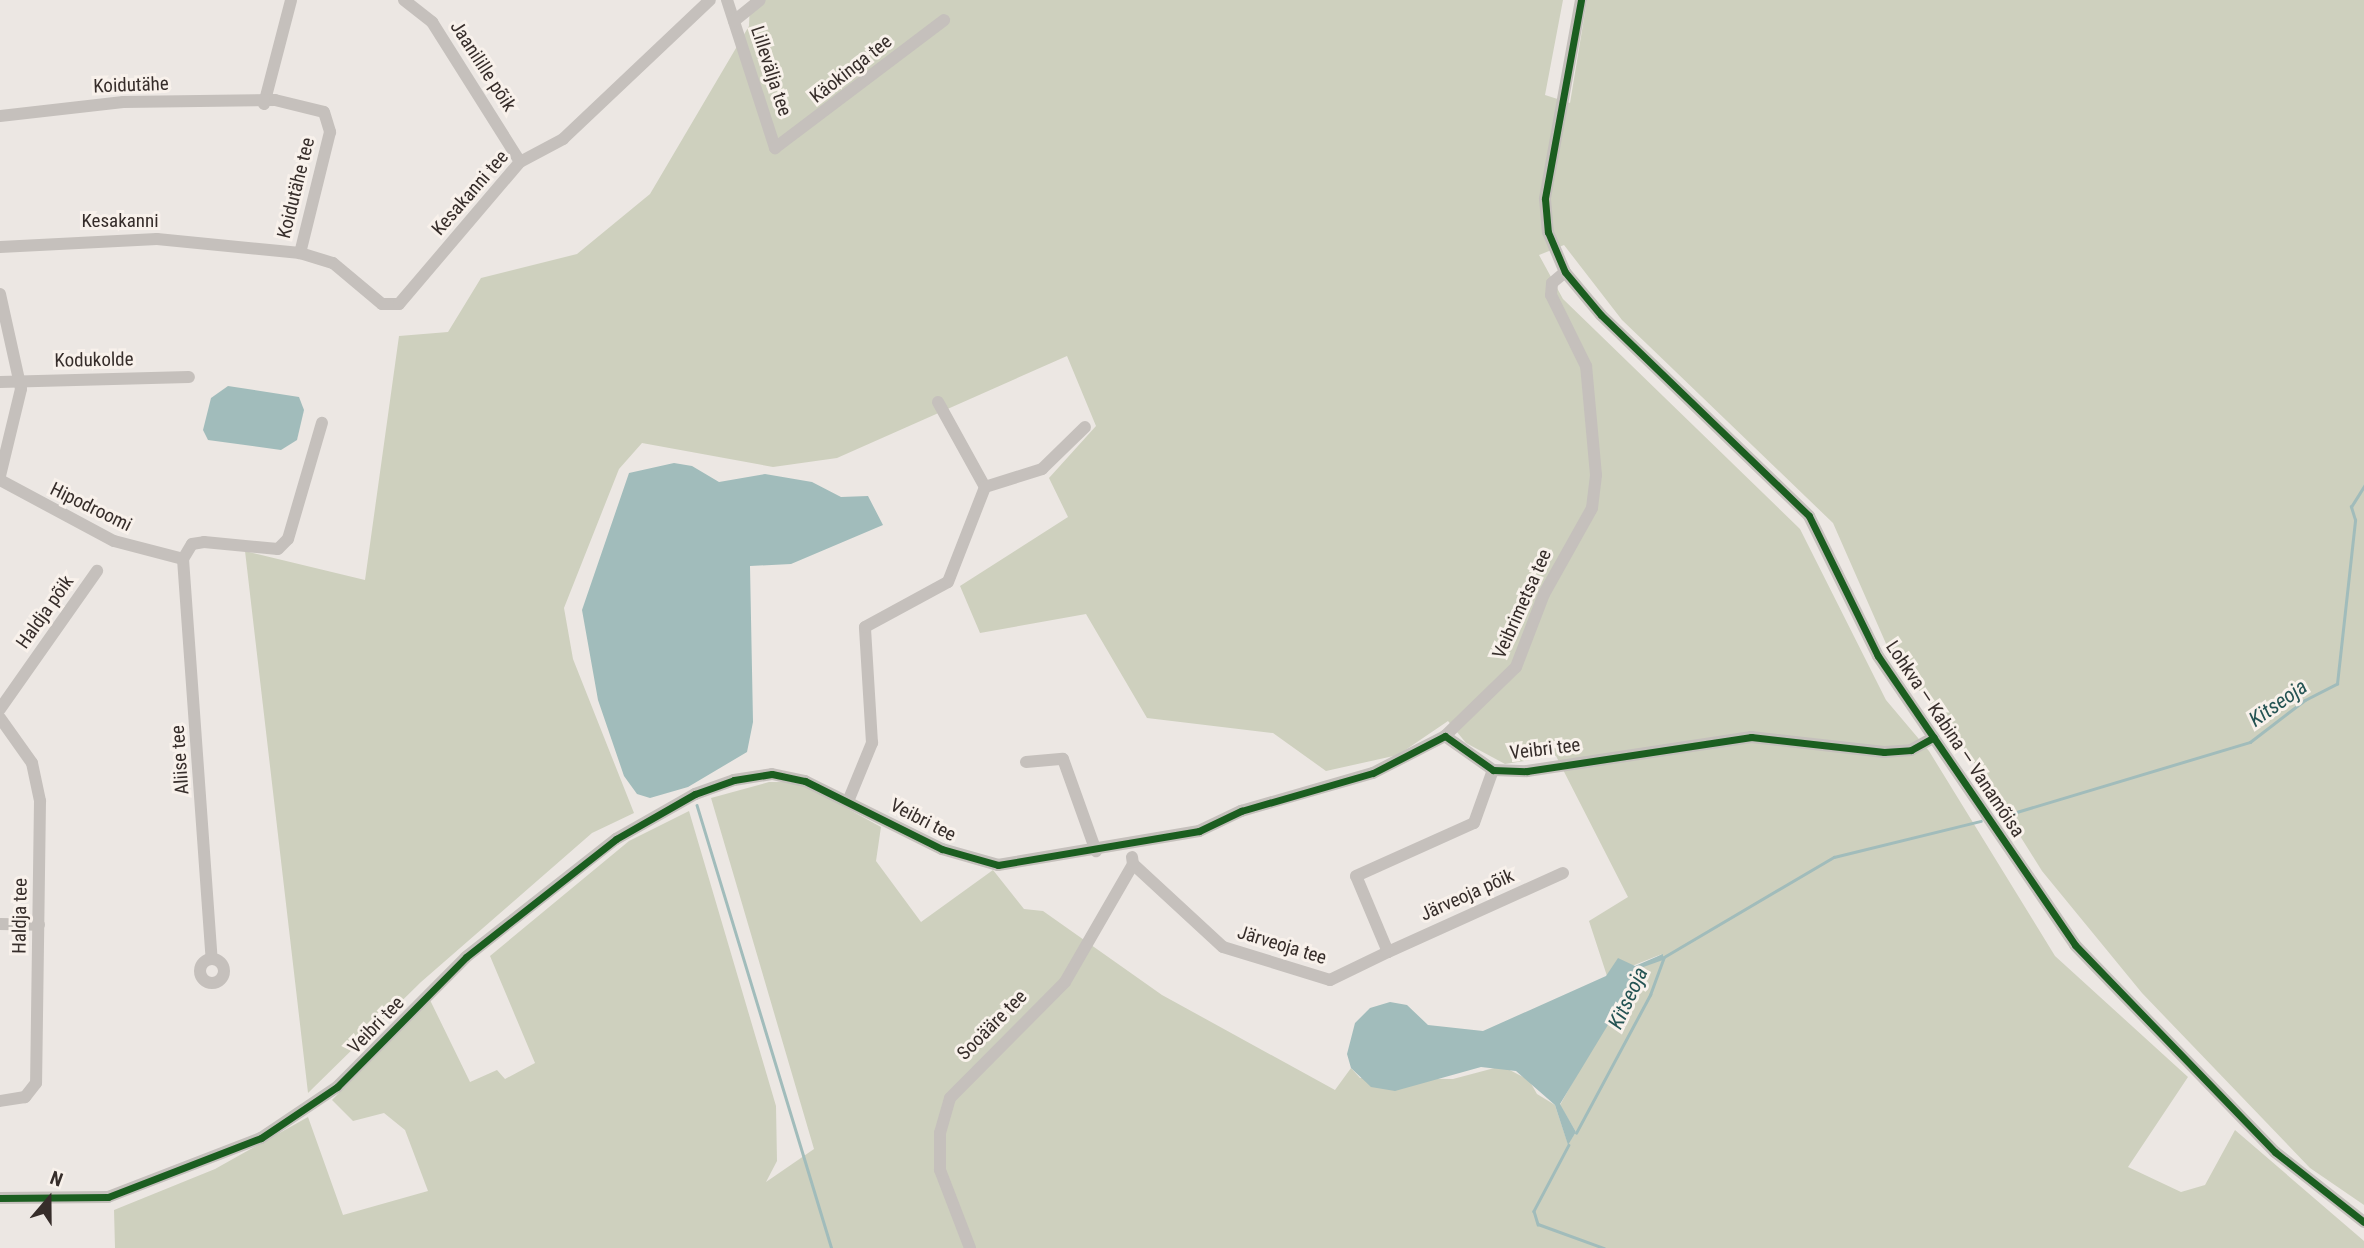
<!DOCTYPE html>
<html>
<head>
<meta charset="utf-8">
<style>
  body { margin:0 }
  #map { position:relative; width:2364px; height:1248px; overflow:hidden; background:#ece7e3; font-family:"Roboto Condensed",sans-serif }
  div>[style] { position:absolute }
  .green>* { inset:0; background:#ced0be }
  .water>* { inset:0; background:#a1bcbb }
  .stream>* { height:2.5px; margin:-1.25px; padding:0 1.25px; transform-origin:1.25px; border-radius:1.25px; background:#a1bcbb }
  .minor>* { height:12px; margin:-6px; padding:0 6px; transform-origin:6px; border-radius:6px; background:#c5c0bc }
  .minor>.ring { margin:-6px; padding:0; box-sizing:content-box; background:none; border:12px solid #c5c0bc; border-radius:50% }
  .cycleway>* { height:7px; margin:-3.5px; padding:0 3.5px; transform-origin:3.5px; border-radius:3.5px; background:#1b5e20 }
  span { translate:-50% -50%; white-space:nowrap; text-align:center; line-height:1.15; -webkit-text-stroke:6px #f8f1eb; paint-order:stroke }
  .street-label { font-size:19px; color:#362d2a }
  .water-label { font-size:21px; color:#245353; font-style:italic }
  .north { position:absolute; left:14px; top:1164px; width:70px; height:70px; -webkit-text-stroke:5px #f8f1eb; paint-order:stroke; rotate:20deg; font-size:19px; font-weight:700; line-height:28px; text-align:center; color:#362d2a }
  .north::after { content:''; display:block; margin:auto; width:24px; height:32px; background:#362d2a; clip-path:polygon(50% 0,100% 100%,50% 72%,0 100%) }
</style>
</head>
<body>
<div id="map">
  <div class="green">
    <div style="clip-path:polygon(750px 0,1563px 0,1545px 95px,1570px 103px,1587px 0,2364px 0,2364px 1205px,2310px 1168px,2142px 993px,2042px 871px,1968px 753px,1891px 655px,1833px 523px,1622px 320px,1564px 245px,1539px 255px,1563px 299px,1800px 529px,1886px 700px,1929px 751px,2055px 956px,2188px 1077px,2128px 1167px,2181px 1192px,2205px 1185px,2235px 1130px,2364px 1241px,2364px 1248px,115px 1248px,114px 1210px,215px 1169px,308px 1117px,343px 1215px,428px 1191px,405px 1130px,384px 1113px,353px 1121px,332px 1100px,430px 1000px,470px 1082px,497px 1070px,505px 1079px,535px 1063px,490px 956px,629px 841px,689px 811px,776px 1106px,777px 1161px,766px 1182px,814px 1149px,711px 798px,769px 782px,799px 782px,881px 827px,876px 861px,921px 922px,993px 870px,1024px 909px,1043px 911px,1162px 995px,1335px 1090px,1351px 1068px,1360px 1078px,1453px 1079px,1502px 1066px,1529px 1080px,1537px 1094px,1555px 1105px,1568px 1144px,1576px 1132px,1560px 1105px,1635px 970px,1662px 954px,1607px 976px,1589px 921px,1628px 897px,1556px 756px,1505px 764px,1466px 743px,1448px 721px,1398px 755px,1326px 771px,1273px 733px,1147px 718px,1086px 614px,980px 633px,960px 586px,1068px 517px,1049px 478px,1096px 426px,1067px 356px,837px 458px,773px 467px,642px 443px,619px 469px,564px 608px,573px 659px,634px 813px,592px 833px,421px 982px,308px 1093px,245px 551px,365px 580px,399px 336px,448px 332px,481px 278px,577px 254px,650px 194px,749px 26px)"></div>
  </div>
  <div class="water">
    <div style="clip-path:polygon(228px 386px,299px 397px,304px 410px,297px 440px,281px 450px,208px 440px,203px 430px,211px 398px)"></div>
    <div style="clip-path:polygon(674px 463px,692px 466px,719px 482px,765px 474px,812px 482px,841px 497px,868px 496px,883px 525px,791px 564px,750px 566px,753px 722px,747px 752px,688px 787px,650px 798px,637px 794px,624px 776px,598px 700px,582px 610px,629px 473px)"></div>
    <div style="clip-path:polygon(1663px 954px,1663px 960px,1635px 970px,1634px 982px,1560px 1104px,1576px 1132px,1568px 1145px,1555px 1105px,1516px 1071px,1481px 1067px,1395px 1091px,1371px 1087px,1351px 1068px,1347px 1054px,1355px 1023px,1370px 1008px,1390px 1002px,1407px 1005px,1428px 1025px,1483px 1031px,1606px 976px,1618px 958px,1635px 966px)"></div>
  </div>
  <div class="stream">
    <div style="left:697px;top:805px;width:463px;rotate:73.1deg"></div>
    <div style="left:2000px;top:817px;width:261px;rotate:-16.7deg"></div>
    <div style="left:2250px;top:742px;width:69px;rotate:-37.4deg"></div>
    <div style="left:2305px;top:700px;width:36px;rotate:-27deg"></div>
    <div style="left:2337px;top:684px;width:165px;rotate:-83.7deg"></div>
    <div style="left:2355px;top:520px;width:14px;rotate:-107deg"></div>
    <div style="left:2351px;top:507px;width:25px;rotate:-58deg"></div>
    <div style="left:1576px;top:1133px;width:157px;rotate:-61.8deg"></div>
    <div style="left:1650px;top:995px;width:40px;rotate:-69.8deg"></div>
    <div style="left:1664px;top:957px;width:197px;rotate:-30.5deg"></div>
    <div style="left:1834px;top:857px;width:151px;rotate:-13.8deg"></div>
    <div style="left:1569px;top:1145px;width:75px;rotate:117.9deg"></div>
    <div style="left:1534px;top:1211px;width:14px;rotate:73deg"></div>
    <div style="left:1538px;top:1224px;width:70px;rotate:20deg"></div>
  </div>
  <div class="minor">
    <div style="left:404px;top:0;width:36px;rotate:38deg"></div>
    <div style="left:432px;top:22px;width:165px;rotate:57.8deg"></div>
    <div style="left:727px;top:0;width:156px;rotate:72deg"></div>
    <div style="left:775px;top:148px;width:212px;rotate:-37.1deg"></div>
    <div style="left:1581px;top:0;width:202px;rotate:100.3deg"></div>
    <div style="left:1545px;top:199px;width:33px;rotate:85deg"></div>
    <div style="left:1548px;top:232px;width:43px;rotate:67deg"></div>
    <div style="left:1565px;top:272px;width:56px;rotate:50.1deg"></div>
    <div style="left:1601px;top:315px;width:289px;rotate:44deg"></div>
    <div style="left:1809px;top:516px;width:156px;rotate:63.8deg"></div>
    <div style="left:1878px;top:656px;width:350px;rotate:55.7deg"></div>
    <div style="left:2075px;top:945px;width:288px;rotate:46deg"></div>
    <div style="left:2275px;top:1152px;width:113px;rotate:38.2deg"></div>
    <div style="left:734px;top:21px;width:33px;rotate:-39deg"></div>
    <div style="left:264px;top:104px;width:107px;rotate:-75.4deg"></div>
    <div style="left:0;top:116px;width:124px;rotate:-6.5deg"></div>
    <div style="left:123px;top:102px;width:152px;rotate:-0.8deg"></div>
    <div style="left:275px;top:100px;width:50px;rotate:13.8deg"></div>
    <div style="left:324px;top:112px;width:21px;rotate:73deg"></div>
    <div style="left:330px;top:132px;width:125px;rotate:103.9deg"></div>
    <div style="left:0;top:247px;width:157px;rotate:-2.9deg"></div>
    <div style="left:157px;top:239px;width:144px;rotate:5.6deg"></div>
    <div style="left:300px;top:253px;width:34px;rotate:17deg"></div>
    <div style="left:333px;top:263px;width:64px;rotate:39.9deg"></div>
    <div style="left:382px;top:304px;width:17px"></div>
    <div style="left:399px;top:304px;width:187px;rotate:-49.6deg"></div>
    <div style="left:520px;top:162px;width:49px;rotate:-28.1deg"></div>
    <div style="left:563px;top:139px;width:202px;rotate:-43.4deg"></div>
    <div style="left:0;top:294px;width:97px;rotate:77.5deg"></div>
    <div style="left:21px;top:389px;width:89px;rotate:103.6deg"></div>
    <div style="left:0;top:382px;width:189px;rotate:-1.5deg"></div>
    <div style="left:938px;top:402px;width:97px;rotate:61.1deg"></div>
    <div style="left:0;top:480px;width:129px;rotate:28.2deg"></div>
    <div style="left:114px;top:541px;width:71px;rotate:14.6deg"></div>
    <div style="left:183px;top:559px;width:401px;rotate:85.9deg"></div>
    <div style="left:183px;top:559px;width:17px;rotate:-59deg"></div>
    <div style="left:192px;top:544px;width:12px;rotate:-9deg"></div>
    <div style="left:204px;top:542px;width:74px;rotate:5.4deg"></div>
    <div style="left:278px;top:549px;width:14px;rotate:-45deg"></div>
    <div style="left:288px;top:539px;width:121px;rotate:-73.7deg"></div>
    <div style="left:0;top:709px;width:169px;rotate:-54.9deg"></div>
    <div style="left:0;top:718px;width:55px;rotate:54.6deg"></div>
    <div style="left:32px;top:763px;width:39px;rotate:78deg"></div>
    <div style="left:40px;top:801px;width:282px;rotate:90.8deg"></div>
    <div style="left:36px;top:1083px;width:18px;rotate:128deg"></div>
    <div style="left:25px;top:1097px;width:25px;rotate:171deg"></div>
    <div style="left:1445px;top:736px;width:99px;rotate:-44.2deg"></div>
    <div style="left:1516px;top:667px;width:78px;rotate:-69deg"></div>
    <div style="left:1544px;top:594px;width:98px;rotate:-60.8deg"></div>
    <div style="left:1592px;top:508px;width:33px;rotate:-83deg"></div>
    <div style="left:1596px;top:475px;width:109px;rotate:-95.2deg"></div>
    <div style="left:1586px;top:366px;width:79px;rotate:-116.2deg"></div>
    <div style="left:1551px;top:295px;width:12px;rotate:-85deg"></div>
    <div style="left:1552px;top:283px;width:17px;rotate:-40deg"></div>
    <div style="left:1026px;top:762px;width:37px;rotate:-5deg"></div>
    <div style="left:1063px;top:759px;width:98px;rotate:70.3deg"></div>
    <div style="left:849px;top:799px;width:61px;rotate:-67.7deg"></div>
    <div style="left:872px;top:743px;width:116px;rotate:-93.5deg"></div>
    <div style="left:865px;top:627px;width:94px;rotate:-28.5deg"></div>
    <div style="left:948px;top:582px;width:102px;rotate:-68.7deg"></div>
    <div style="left:985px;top:487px;width:60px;rotate:-17.5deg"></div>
    <div style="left:1042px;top:469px;width:60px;rotate:-44.3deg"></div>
    <div style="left:1133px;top:864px;width:122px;rotate:42.7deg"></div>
    <div style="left:1223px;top:947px;width:112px;rotate:17.1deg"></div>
    <div style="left:1330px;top:980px;width:64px;rotate:-25.8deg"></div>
    <div style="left:1388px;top:952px;width:82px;rotate:-112.8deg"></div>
    <div style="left:1356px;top:876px;width:129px;rotate:-24.2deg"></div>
    <div style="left:1474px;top:823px;width:56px;rotate:-70.3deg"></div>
    <div style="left:0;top:924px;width:39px;rotate:1deg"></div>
    <div style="left:1388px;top:952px;width:192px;rotate:-24.3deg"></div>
    <div class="ring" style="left:200px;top:959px;width:12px;height:12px"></div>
    <div style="left:0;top:1198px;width:108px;rotate:-0.5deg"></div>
    <div style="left:108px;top:1197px;width:164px;rotate:-21.1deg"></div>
    <div style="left:261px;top:1138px;width:92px;rotate:-33.9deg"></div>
    <div style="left:337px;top:1087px;width:183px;rotate:-45.2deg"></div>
    <div style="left:466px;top:957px;width:191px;rotate:-38.2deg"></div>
    <div style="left:616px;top:839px;width:91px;rotate:-29.7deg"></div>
    <div style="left:695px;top:794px;width:41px;rotate:-19.7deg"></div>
    <div style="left:734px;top:780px;width:38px;rotate:-9deg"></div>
    <div style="left:772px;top:774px;width:34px;rotate:12deg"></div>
    <div style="left:805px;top:781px;width:153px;rotate:26.4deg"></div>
    <div style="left:942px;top:849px;width:58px;rotate:15.9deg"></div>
    <div style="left:998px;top:865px;width:204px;rotate:-9.6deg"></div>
    <div style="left:1199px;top:831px;width:47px;rotate:-25.5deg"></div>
    <div style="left:1241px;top:811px;width:137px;rotate:-16.1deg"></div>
    <div style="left:1373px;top:773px;width:81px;rotate:-27.2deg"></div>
    <div style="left:1445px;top:736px;width:59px;rotate:35.3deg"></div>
    <div style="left:1493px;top:770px;width:34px;rotate:2deg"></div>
    <div style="left:1527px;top:771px;width:227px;rotate:-8.6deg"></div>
    <div style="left:1751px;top:737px;width:134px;rotate:6.4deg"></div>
    <div style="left:1884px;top:752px;width:27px;rotate:-4deg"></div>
    <div style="left:1911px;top:750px;width:26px;rotate:-29deg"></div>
    <div style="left:970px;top:1248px;width:84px;rotate:-111deg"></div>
    <div style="left:940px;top:1170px;width:37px;rotate:-90deg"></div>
    <div style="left:940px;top:1133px;width:36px;rotate:-74deg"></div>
    <div style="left:950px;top:1098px;width:163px;rotate:-45.2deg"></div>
    <div style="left:1065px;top:982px;width:136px;rotate:-60deg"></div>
    <div style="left:1133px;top:864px;width:7px;rotate:-98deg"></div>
  </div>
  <div class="cycleway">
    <div style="left:1581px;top:0;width:202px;rotate:100.3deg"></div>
    <div style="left:1545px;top:199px;width:33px;rotate:85deg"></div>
    <div style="left:1548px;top:232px;width:43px;rotate:67deg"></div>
    <div style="left:1565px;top:272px;width:56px;rotate:50.1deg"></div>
    <div style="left:1601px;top:315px;width:289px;rotate:44deg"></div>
    <div style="left:1809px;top:516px;width:156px;rotate:63.8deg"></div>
    <div style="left:1878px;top:656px;width:350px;rotate:55.7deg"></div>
    <div style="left:2075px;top:945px;width:288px;rotate:46deg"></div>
    <div style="left:2275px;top:1152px;width:113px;rotate:38.2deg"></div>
    <div style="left:0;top:1198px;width:108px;rotate:-0.5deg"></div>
    <div style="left:108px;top:1197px;width:164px;rotate:-21.1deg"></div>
    <div style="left:261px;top:1138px;width:92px;rotate:-33.9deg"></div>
    <div style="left:337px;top:1087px;width:183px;rotate:-45.2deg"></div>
    <div style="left:466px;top:957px;width:191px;rotate:-38.2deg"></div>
    <div style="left:616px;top:839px;width:91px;rotate:-29.7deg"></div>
    <div style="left:695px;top:794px;width:41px;rotate:-19.7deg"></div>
    <div style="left:734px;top:780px;width:38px;rotate:-9deg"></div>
    <div style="left:772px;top:774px;width:34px;rotate:12deg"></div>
    <div style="left:805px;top:781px;width:153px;rotate:26.4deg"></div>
    <div style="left:942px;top:849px;width:58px;rotate:15.9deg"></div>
    <div style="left:998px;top:865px;width:204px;rotate:-9.6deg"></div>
    <div style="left:1199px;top:831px;width:47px;rotate:-25.5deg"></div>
    <div style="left:1241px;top:811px;width:137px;rotate:-16.1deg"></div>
    <div style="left:1373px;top:773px;width:81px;rotate:-27.2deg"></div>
    <div style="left:1445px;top:736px;width:59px;rotate:35.3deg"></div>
    <div style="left:1493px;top:770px;width:34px;rotate:2deg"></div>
    <div style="left:1527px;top:771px;width:227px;rotate:-8.6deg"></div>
    <div style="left:1751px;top:737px;width:134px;rotate:6.4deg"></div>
    <div style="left:1884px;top:752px;width:27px;rotate:-4deg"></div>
    <div style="left:1911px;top:750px;width:26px;rotate:-29deg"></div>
  </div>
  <div class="street-label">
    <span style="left:483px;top:66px;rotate:57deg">Jaanilille põik</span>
    <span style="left:851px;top:69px;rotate:-38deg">Käokinga tee</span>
    <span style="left:771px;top:71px;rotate:72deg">Lillevälja tee</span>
    <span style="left:131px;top:85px;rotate:-2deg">Koidutähe</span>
    <span style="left:296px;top:188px;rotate:-76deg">Koidutähe tee</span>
    <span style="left:470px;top:193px;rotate:-49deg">Kesakanni tee</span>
    <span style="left:120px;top:221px">Kesakanni</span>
    <span style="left:94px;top:360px;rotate:-1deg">Kodukolde</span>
    <span style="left:91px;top:507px;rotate:26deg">Hipodroomi</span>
    <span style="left:1522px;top:604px;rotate:-66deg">Veibrimetsa tee</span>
    <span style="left:45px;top:612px;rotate:-55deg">Haldja põik</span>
    <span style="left:1955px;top:739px;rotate:56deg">Lohkva — Kabina — Vanamõisa</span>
    <span style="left:1545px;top:749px;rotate:-7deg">Veibri tee</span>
    <span style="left:180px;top:760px;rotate:-94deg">Aliise tee</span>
    <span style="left:923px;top:820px;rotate:27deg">Veibri tee</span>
    <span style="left:1467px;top:895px;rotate:-24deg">Järveoja põik</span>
    <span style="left:20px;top:916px;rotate:-89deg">Haldja tee</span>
    <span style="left:1282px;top:945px;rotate:17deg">Järveoja tee</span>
    <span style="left:376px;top:1025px;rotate:-46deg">Veibri tee</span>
    <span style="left:992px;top:1025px;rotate:-45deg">Sooääre tee</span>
  </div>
  <div class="water-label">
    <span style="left:2278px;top:703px;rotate:-35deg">Kitseoja</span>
    <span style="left:1628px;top:998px;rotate:-65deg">Kitseoja</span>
  </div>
  <div class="north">N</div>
</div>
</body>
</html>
